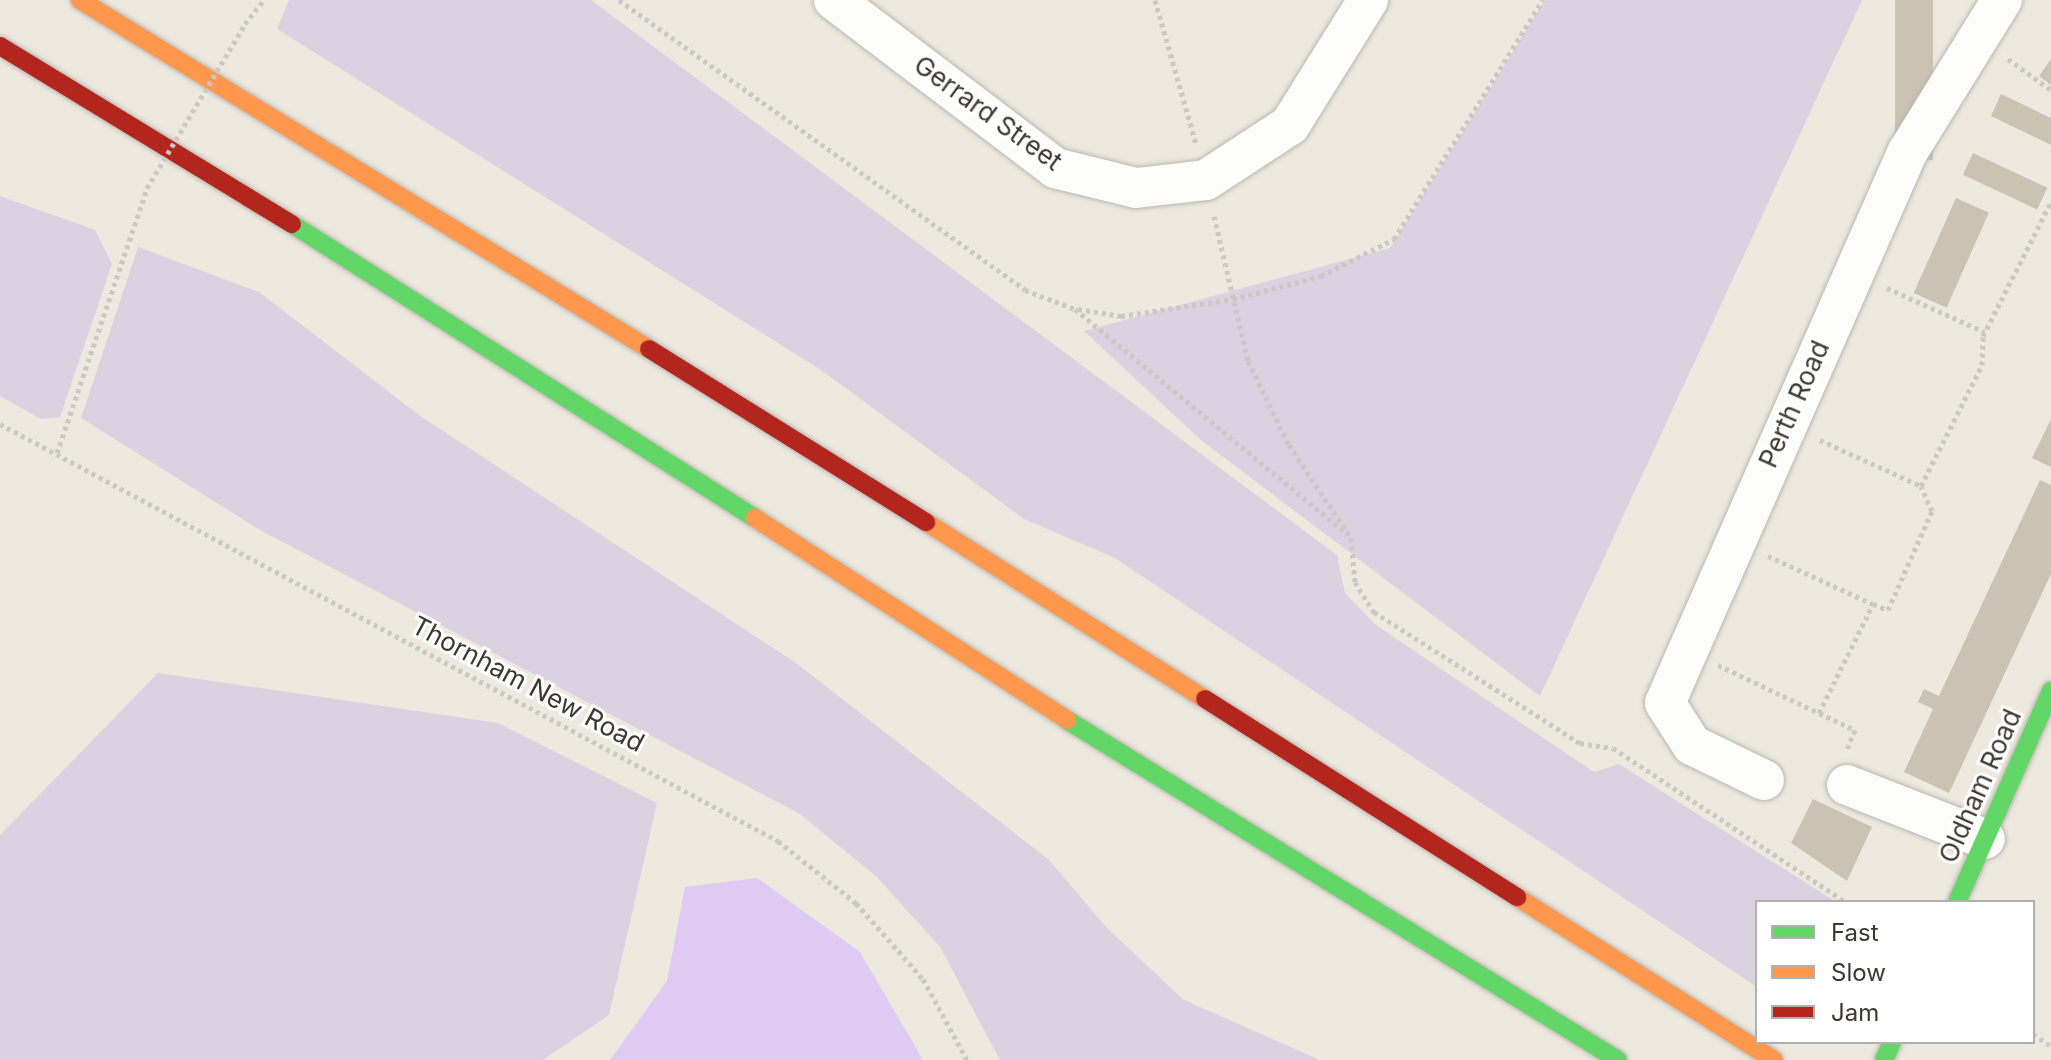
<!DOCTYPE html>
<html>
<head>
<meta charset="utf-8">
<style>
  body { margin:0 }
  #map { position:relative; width:2051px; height:1060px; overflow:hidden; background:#eee9df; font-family:Inter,sans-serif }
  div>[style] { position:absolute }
  .green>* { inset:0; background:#dcd1e1 }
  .water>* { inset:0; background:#decaf2 }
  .building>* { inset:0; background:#cac2b2; transform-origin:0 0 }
  .path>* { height:5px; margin-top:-2.5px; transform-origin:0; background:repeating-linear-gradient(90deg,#cbc9c6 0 4px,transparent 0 8px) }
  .roads { filter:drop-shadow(0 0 2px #bab6af) drop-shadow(0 0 2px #bab6af) }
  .street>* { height:40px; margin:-20px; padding:0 20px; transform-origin:20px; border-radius:20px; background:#fcfcfa }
  .fast>* { height:18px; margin:-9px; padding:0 9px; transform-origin:9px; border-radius:9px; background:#63d668 }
  .slow>* { height:18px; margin:-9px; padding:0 9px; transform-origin:9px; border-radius:9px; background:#ff974d }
  .jam>* { height:18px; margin:-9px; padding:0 9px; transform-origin:9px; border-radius:9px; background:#b3261e }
  .path-bridge>* { height:5px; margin-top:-2.5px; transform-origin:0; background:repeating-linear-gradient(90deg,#cbc9c6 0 4px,transparent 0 8px) }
  span { translate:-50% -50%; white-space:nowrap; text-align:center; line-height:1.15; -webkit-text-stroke:6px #fff; paint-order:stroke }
  .street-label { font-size:26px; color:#3b3831 }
  .legend { position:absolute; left:1755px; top:900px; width:280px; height:144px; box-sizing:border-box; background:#fff; border:2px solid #b1afad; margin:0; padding:10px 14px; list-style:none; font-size:24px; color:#3b3831 }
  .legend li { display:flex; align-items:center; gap:16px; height:40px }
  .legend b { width:40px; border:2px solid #b1afad }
</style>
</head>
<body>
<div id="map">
  <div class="green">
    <div style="clip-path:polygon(289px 0,591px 0,1337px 555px,1345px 593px,1376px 625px,1594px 772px,1619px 764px,1836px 902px,1757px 902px,1757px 987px,1115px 558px,1024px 519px,821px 370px,277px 29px)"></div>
    <div style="clip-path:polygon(1545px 0,1862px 0,1540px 696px,1202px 441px,1084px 331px,1390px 248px)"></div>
    <div style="clip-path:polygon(0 196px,95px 230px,112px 264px,60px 417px,41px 419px,0 396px)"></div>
    <div style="clip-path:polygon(138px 247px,259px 292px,419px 415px,796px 663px,1049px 860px,1107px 928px,1184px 1000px,1320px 1060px,1000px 1060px,940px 947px,877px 877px,800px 814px,260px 530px,81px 418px)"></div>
    <div style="clip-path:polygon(158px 673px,498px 723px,657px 803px,609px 1015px,543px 1060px,0 1060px,0 835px)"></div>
  </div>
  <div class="water">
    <div style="clip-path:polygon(757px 878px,860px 952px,923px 1060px,610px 1060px,667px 981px,685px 887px)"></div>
  </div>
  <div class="building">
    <div style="left:1895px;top:0;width:38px;height:160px"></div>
    <div style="clip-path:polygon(2051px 59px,2051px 85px,2039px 76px)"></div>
    <div style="clip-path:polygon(2001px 94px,2051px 118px,2051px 145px,1991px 116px)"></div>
    <div style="left:1973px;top:153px;width:82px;height:24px;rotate:25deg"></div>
    <div style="left:1956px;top:198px;width:36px;height:104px;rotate:24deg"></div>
    <div style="clip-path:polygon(2051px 419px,2051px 467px,2032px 458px)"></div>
    <div style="clip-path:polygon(2040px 480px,2051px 485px,2051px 574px,1949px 793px,1904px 772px,1933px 709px,1918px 702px,1924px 689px,1939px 696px)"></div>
    <div style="clip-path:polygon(1813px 799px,1872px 827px,1847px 881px,1791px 843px)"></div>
  </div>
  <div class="path">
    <div style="left:619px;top:0;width:499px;rotate:35.5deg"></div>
    <div style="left:1025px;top:290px;width:53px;rotate:20.8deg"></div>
    <div style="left:1075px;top:309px;width:350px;rotate:39.6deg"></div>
    <div style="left:1155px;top:0;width:150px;rotate:74.1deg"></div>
    <div style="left:245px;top:24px;width:31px;rotate:-52deg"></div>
    <div style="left:2008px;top:59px;width:53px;rotate:35.8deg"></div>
    <div style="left:1214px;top:216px;width:149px;rotate:76.8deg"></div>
    <div style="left:1248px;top:361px;width:93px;rotate:64deg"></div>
    <div style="left:1289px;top:445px;width:112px;rotate:56.3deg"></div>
    <div style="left:1351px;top:538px;width:44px;rotate:84.8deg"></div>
    <div style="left:1355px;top:582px;width:36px;rotate:58deg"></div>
    <div style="left:1374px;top:612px;width:244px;rotate:32.5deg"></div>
    <div style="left:1580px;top:743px;width:33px;rotate:9deg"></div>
    <div style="left:1613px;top:748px;width:279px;rotate:33.5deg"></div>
    <div style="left:1887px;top:288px;width:107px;rotate:24.2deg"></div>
    <div style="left:1078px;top:309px;width:44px;rotate:9.2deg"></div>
    <div style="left:1121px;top:316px;width:113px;rotate:-8.6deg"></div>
    <div style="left:1233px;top:299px;width:91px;rotate:-14.6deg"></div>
    <div style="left:1321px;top:276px;width:82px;rotate:-26.9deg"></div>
    <div style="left:1394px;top:239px;width:282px;rotate:-58.1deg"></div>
    <div style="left:0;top:424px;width:883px;rotate:28.19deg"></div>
    <div style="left:778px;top:841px;width:100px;rotate:38.5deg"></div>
    <div style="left:856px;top:903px;width:101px;rotate:48.6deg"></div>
    <div style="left:923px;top:979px;width:92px;rotate:61.5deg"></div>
    <div style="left:1820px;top:440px;width:111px;rotate:24.5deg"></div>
    <div style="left:57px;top:453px;width:280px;rotate:-71.2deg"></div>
    <div style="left:1768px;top:556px;width:115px;rotate:24.6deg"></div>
    <div style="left:1718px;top:665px;width:152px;rotate:25.4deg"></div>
    <div style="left:1855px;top:730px;width:23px;rotate:113deg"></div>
    <div style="left:1819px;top:713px;width:122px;rotate:-63.6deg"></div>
    <div style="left:1873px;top:604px;width:16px;rotate:22deg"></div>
    <div style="left:1888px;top:610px;width:108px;rotate:-66deg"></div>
    <div style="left:1932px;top:511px;width:27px;rotate:-114deg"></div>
    <div style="left:1921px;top:486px;width:136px;rotate:-63.2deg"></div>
    <div style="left:1982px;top:365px;width:29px;rotate:-88deg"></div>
    <div style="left:1983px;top:336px;width:150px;rotate:-63.1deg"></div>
    <div style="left:2033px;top:1034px;width:22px;rotate:34deg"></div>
  </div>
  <div class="roads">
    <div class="street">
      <div style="left:834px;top:0;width:278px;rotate:37.2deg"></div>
      <div style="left:1055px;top:168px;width:83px;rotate:13.9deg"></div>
      <div style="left:1136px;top:188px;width:70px;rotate:-6.5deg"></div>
      <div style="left:1206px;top:180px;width:100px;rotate:-33.2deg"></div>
      <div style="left:1290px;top:125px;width:147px;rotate:-58deg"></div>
      <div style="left:1764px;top:780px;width:80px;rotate:-154.1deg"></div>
      <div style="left:1692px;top:745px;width:50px;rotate:-122.7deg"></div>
      <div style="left:1665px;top:703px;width:601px;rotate:-66.25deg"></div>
      <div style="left:1907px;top:153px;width:180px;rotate:-58.2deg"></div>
      <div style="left:1847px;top:785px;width:148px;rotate:21.4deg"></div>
    </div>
    <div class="fast">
      <div style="left:292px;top:224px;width:548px;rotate:32.42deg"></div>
      <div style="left:1067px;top:720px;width:647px;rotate:31.68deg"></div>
      <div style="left:1957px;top:902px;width:231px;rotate:-66deg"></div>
      <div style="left:1884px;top:1060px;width:20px;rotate:-66deg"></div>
    </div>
    <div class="slow">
      <div style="left:80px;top:0;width:668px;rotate:31.52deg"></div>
      <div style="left:755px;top:518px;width:372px;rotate:32.9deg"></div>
      <div style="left:926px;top:522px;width:330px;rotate:32.4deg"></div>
      <div style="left:1517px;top:897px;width:304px;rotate:32.4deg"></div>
    </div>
    <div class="jam">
      <div style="left:0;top:46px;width:342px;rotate:31.4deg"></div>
      <div style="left:649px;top:349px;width:327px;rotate:32deg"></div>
      <div style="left:1205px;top:699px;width:370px;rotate:32.4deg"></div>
    </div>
  </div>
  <div class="path-bridge">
    <div style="left:147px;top:188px;width:191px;rotate:-59.1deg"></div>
  </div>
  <div class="street-label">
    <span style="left:988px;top:113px;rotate:36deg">Gerrard Street</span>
    <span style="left:1794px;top:404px;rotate:-66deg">Perth Road</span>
    <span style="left:528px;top:684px;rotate:28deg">Thornham New Road</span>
    <span style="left:1980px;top:786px;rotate:-66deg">Oldham Road</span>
  </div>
  <ul class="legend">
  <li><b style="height:10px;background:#63d668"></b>Fast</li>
  <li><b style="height:10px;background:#ff974d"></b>Slow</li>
  <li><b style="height:10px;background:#b3261e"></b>Jam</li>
  </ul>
</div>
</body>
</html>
